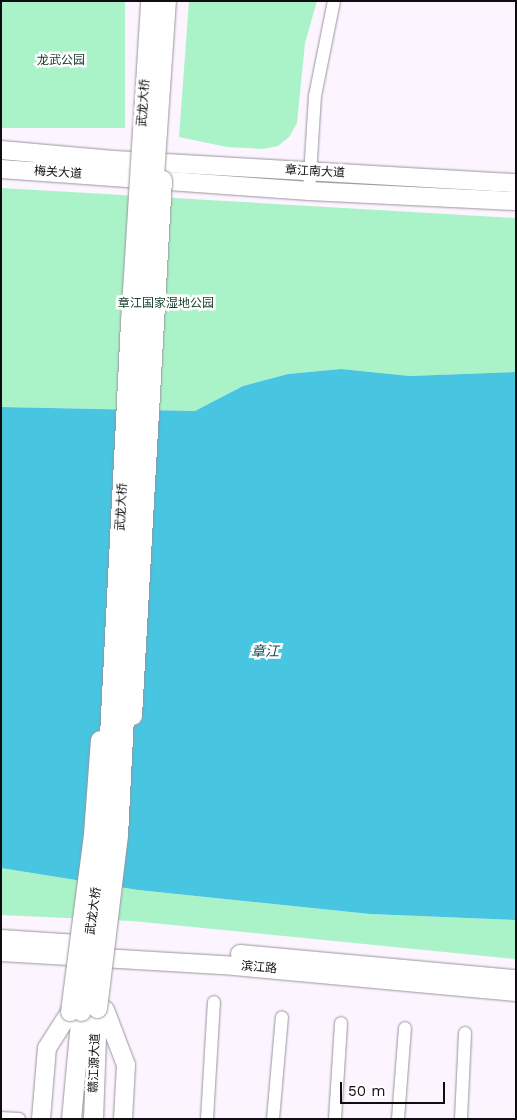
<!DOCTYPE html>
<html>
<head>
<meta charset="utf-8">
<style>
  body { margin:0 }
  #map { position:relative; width:517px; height:1120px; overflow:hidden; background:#fcf4fe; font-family:"Work Sans","Noto Sans SC",sans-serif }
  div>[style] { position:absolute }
  .green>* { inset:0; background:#aaf3c9; transform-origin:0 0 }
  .water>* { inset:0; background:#47c5e1 }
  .roads { filter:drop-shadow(0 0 1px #9a949d) drop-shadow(0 0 1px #9a949d) }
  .street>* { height:12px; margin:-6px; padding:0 6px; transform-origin:6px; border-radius:6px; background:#fff }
  .secondary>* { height:18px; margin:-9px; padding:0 9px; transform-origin:9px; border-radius:9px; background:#fff }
  .primary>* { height:19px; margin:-9.5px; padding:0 9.5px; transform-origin:9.5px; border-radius:9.5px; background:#fff }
  .bridges { filter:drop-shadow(0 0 1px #9a949d) drop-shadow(0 0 1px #9a949d) }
  .secondary-bridge>* { height:18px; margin:-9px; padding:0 9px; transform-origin:9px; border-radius:9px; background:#fff }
  .primary-bridge>* { height:19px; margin:-9.5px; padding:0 9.5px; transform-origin:9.5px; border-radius:9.5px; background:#fff }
  span { translate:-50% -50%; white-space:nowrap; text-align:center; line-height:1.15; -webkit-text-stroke:5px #fff; paint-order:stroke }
  .park-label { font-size:12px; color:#153d29 }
  .street-label { font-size:12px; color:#0f0d10 }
  .water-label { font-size:14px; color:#124954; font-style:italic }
  .frame { position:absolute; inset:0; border:2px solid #0f0d10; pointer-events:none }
  .scale { position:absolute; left:340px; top:1082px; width:105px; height:22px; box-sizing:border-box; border:2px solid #0f0d10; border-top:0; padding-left:6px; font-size:15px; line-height:18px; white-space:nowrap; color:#0f0d10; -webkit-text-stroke:4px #fff; paint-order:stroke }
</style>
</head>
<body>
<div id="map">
  <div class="green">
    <div style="left:1px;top:1px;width:124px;height:127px"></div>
    <div style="clip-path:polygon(189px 1px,317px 1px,305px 43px,297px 123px,289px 137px,278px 146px,263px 149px,227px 147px,179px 137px)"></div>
    <div style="clip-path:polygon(1px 188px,516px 218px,516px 372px,410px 376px,341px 369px,288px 374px,243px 386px,195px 411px,1px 407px)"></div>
    <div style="clip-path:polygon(1px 868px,138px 890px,370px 914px,516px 920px,516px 959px,132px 921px,1px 915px)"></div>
  </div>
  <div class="water">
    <div style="clip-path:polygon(341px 369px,410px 376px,516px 372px,516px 920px,370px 914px,138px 890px,1px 868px,1px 407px,195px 411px,243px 386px,288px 374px)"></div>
  </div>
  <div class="roads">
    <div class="street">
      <div style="left:309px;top:191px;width:95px;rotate:-86.4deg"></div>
      <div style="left:315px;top:96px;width:97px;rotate:-78.7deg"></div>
      <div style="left:1px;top:1118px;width:18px;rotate:3deg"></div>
      <div style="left:207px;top:1119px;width:117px;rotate:-86.6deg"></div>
      <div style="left:273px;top:1119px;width:102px;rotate:-85deg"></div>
      <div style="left:335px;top:1119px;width:96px;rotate:-86.4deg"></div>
      <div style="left:398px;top:1119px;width:91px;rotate:-85.6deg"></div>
      <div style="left:461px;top:1119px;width:86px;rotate:-87.3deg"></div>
    </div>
    <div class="secondary">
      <div style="left:1px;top:150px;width:113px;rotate:5.1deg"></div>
      <div style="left:114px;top:160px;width:403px;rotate:3.3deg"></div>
      <div style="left:1px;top:169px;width:309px;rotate:4.1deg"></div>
      <div style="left:309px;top:191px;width:207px;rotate:2.8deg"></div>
      <div style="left:1px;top:939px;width:93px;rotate:3.7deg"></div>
      <div style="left:1px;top:952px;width:233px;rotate:3.4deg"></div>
      <div style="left:234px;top:966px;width:283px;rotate:5.3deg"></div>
      <div style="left:240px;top:954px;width:277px;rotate:5.2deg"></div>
      <div style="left:105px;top:1010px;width:59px;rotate:69.1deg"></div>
      <div style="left:126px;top:1065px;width:54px;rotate:93.2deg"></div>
      <div style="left:41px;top:1119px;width:71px;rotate:-85.2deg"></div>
      <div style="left:47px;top:1048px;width:43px;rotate:-57.4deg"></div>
    </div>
    <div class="primary">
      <div style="left:71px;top:1119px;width:108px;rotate:-84.7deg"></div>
      <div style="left:93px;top:1119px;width:111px;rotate:-87.9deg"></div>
    </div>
  </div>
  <div class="bridges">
    <div class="secondary-bridge">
      <div style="left:133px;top:716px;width:537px;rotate:-86.8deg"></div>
      <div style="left:70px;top:1012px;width:178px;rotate:-82.6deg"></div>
      <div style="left:93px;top:835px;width:95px;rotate:-85.8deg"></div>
    </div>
    <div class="primary-bridge">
      <div style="left:97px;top:1008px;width:174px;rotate:-83.1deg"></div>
      <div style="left:118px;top:835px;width:514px;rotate:-87.1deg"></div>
      <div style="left:144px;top:322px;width:322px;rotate:-86.1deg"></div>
      <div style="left:81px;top:1011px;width:178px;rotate:-82.6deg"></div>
      <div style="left:104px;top:834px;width:513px;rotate:-87.09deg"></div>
      <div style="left:130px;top:322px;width:322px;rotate:-86.4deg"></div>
    </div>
  </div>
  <div class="park-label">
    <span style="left:61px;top:61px">龙武公园</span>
    <span style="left:166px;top:304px">章江国家湿地公园</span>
  </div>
  <div class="street-label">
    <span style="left:144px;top:103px;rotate:-86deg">武龙大桥</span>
    <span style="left:315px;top:172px;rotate:3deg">章江南大道</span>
    <span style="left:58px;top:173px;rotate:4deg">梅关大道</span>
    <span style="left:122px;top:507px;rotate:-87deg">武龙大桥</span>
    <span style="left:94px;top:911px;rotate:-82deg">武龙大桥</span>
    <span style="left:259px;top:968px;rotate:5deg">滨江路</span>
    <span style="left:95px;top:1063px;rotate:-88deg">赣江源大道</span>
  </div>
  <div class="water-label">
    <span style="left:265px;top:651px">章江</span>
  </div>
  <div class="frame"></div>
  <div class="scale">50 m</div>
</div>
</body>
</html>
